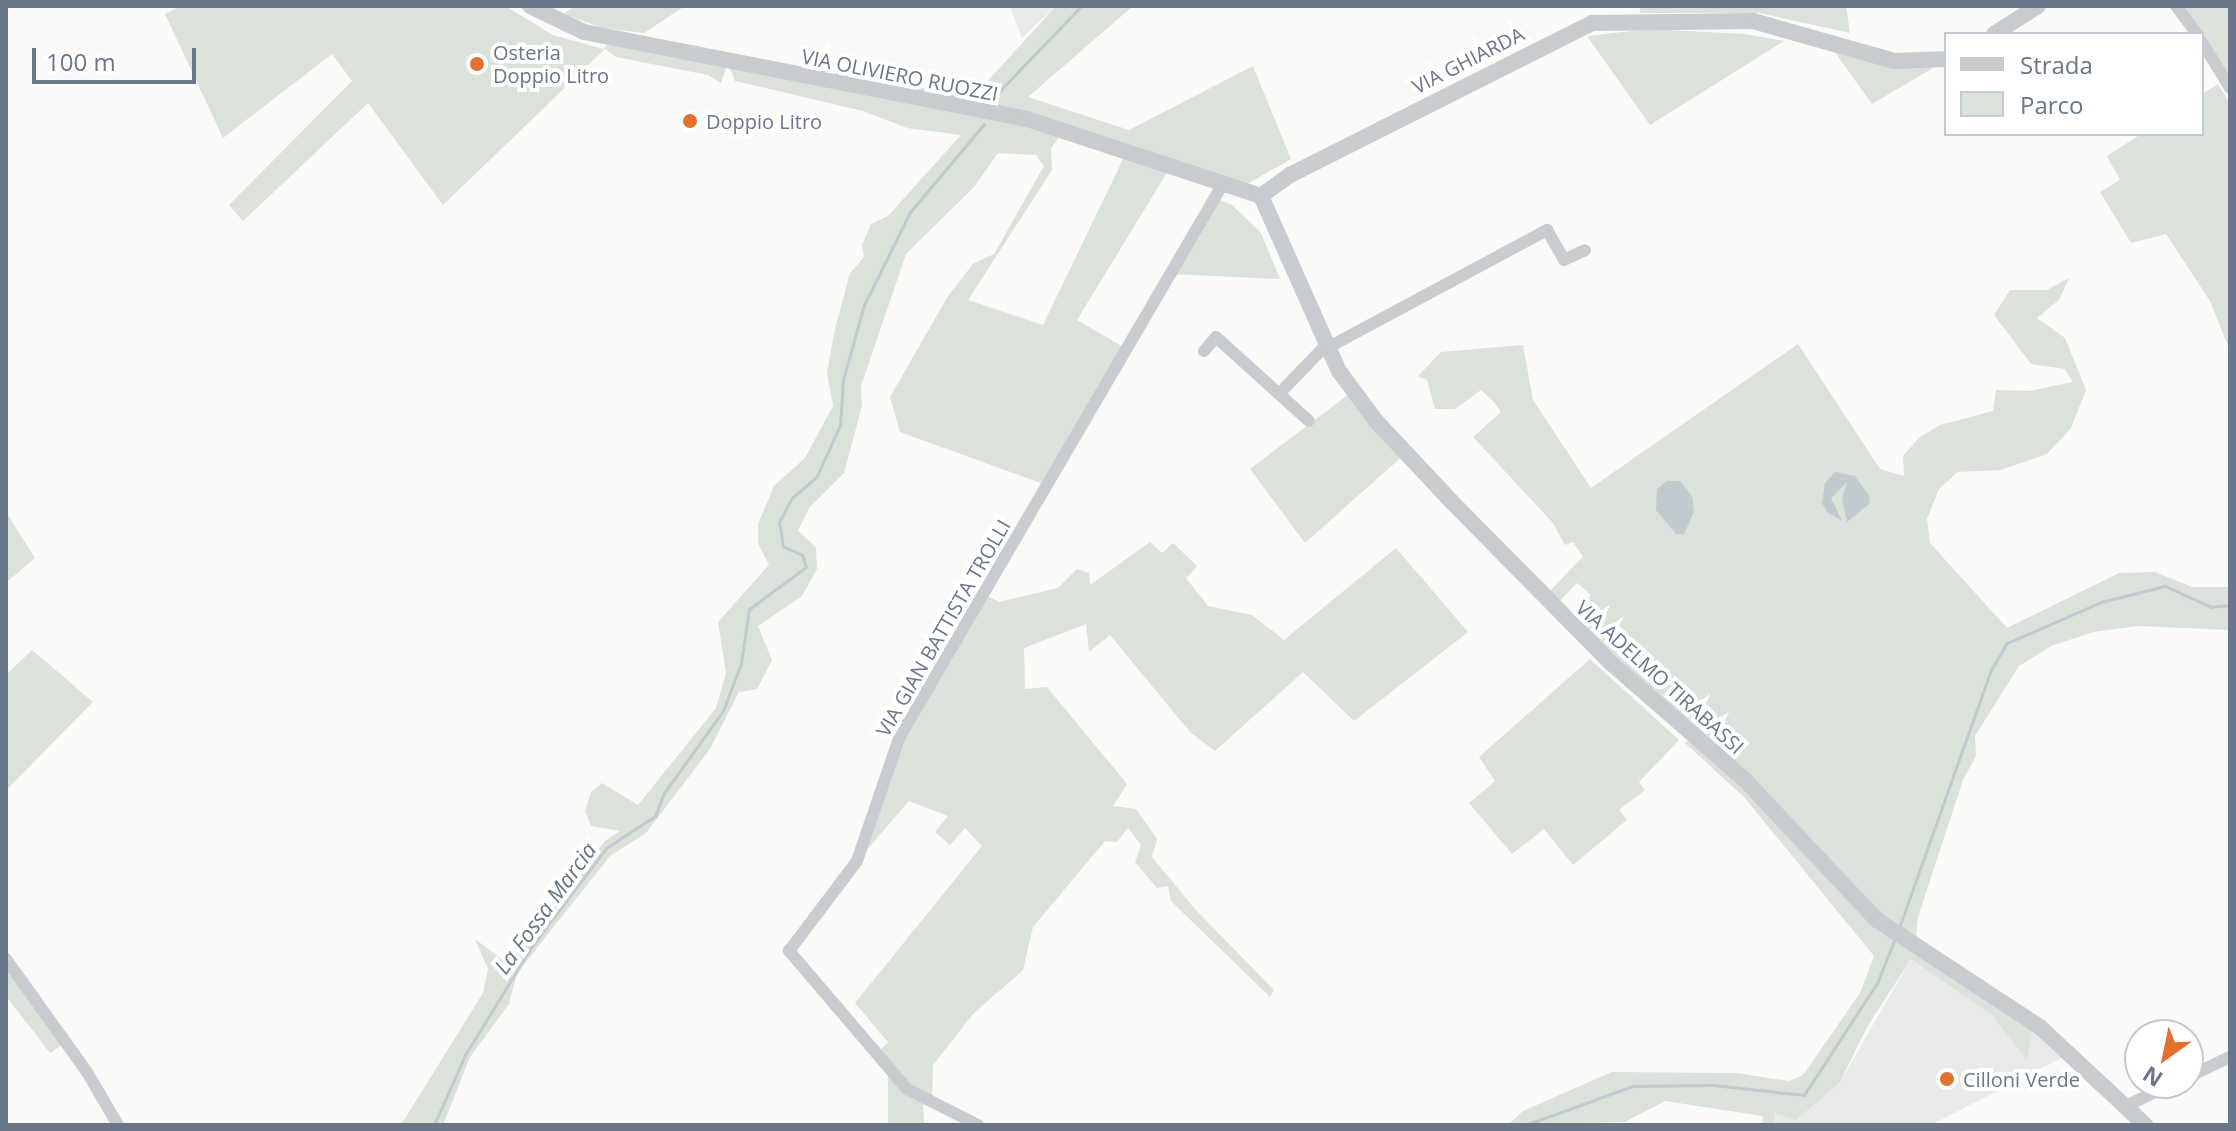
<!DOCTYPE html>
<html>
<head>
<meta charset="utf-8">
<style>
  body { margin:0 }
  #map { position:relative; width:2236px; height:1131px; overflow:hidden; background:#fafaf8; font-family:"Open Sans",sans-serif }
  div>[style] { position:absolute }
  .built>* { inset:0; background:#e8e9e9 }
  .green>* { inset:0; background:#dbe2d9 }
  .water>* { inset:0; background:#c1cacf }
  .stream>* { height:3px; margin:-1.5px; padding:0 1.5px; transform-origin:1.5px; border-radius:1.5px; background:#c1cacf }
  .minor>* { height:12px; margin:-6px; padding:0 6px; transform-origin:6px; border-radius:6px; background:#c8cbcf }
  .tertiary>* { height:16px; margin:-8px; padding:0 8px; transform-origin:8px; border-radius:8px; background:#c8cbcf }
  .dots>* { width:22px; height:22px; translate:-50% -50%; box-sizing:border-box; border:4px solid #fff; border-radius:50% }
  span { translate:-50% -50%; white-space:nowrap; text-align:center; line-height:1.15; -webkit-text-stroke:8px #fff; paint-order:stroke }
  .poi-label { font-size:20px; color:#697789 }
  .left { translate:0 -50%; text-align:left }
  .street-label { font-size:20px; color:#697789 }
  .water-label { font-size:22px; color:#657783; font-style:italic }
  .frame { position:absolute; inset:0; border:8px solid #697789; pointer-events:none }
  .legend { position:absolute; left:1944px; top:32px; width:260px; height:104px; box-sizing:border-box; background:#fff; border:2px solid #c3c9d0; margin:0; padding:10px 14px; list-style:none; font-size:24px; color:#697789 }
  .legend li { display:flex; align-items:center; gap:16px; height:40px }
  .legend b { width:40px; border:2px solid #c3c9d0 }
  .north { position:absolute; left:2124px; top:1019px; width:80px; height:80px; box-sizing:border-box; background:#fff; border:2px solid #c3c9d0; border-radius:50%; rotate:213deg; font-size:22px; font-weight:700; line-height:32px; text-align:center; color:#697789 }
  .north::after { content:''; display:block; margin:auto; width:28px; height:36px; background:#e3702f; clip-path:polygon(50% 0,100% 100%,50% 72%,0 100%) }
  .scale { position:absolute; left:32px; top:48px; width:164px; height:36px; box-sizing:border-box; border:4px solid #697789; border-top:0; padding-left:10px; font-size:24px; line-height:28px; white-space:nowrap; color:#697789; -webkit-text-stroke:6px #fff; paint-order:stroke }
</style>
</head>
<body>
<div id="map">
  <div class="built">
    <div style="clip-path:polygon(1010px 6px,1056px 6px,1022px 38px)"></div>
    <div style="clip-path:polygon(1911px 959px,1993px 1016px,2027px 1059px,2033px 1030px,2071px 1053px,1931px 1125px,1771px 1125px,1773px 1113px,1840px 1082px)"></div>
  </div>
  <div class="green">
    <div style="clip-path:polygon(evenodd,182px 6px,505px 6px,553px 35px,604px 49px,612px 38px,872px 89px,926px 88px,976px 94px,1056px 6px,1133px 6px,1028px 97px,1129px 130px,1253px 66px,1291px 159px,1240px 188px,1171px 166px,1077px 320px,1127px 349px,1049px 486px,900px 432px,890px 397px,948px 296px,973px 264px,994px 254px,1044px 166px,1036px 155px,998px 153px,974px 187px,906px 254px,861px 386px,862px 406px,844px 473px,809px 508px,798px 531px,816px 547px,817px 569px,802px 596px,758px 626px,772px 660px,757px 689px,739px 692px,710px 749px,646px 833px,610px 856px,517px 973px,509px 1004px,470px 1057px,443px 1125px,401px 1125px,483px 993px,488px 969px,475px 939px,508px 964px,605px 841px,620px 831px,591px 826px,585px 811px,591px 792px,602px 783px,638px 805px,716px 708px,726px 673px,718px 622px,769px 565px,758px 543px,758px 524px,774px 486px,805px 458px,833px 406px,827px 372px,835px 329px,850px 273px,864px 257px,862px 245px,871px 224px,888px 216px,961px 135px,907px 128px,863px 111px,735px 81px,728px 63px,721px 83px,708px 75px,616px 57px,605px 49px,443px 205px,368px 103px,243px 221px,229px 205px,352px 81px,332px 54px,223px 138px,165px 14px,182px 6px,1063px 131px,1127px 151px,1043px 325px,968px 300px,1052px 170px,1051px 149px,1063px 131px)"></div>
    <div style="clip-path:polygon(576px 6px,685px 6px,644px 33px,603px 28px,563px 14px)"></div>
    <div style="clip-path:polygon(1640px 6px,1846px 6px,1850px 33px,1759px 13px,1640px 13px)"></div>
    <div style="clip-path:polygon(2176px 6px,2230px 6px,2230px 88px)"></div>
    <div style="clip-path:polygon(1649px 29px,1745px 34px,1784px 41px,1650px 125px,1587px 36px)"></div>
    <div style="clip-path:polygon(1834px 51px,1883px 65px,1933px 68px,1872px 104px)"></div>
    <div style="clip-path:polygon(2218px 84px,2230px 103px,2230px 351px,2210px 301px,2166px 234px,2131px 243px,2100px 192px,2120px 180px,2107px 156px,2141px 134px,2202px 134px,2202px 94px)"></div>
    <div style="clip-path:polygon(1214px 198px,1232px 205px,1261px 233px,1280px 279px,1171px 274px)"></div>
    <div style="clip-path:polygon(2069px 278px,2059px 300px,2037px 318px,2065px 338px,2086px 390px,2071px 428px,2047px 454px,2001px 470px,1958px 472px,1939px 489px,1927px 519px,1930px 543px,2007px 628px,2119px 573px,2155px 572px,2192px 587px,2230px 587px,2230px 630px,2138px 626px,2093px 632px,2051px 646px,2019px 666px,1975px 736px,1976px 756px,1963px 780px,1918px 917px,1915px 947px,2033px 1030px,2027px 1060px,1993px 1016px,1911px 959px,1867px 1027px,1840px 1082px,1796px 1120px,1774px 1113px,1775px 1125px,1764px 1125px,1762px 1116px,1665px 1101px,1625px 1122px,1508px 1125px,1523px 1111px,1612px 1072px,1736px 1073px,1789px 1081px,1803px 1075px,1860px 993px,1874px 956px,1744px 797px,1685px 743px,1692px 736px,1568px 622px,1591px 595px,1577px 583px,1554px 607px,1544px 597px,1583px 557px,1573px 542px,1565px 545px,1553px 523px,1473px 437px,1501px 412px,1494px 402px,1481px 390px,1455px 409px,1435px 409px,1427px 380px,1418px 376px,1441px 352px,1523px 345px,1533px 400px,1591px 488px,1798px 344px,1880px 469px,1904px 476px,1903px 456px,1920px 437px,1940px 425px,1993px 411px,1996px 390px,2029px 391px,2073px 382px,2065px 369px,2031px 364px,1994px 315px,2010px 290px,2047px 290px)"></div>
    <div style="clip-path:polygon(1353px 391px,1406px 453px,1305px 543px,1250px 469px)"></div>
    <div style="clip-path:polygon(6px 512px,35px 558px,6px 583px)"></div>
    <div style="clip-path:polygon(1150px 542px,1162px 553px,1173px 543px,1197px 566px,1186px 578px,1208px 606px,1252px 615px,1284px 640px,1396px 548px,1468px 632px,1354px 721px,1303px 672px,1215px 751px,1190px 732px,1110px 635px,1089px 652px,1086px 624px,1024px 648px,1025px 689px,1047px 687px,1127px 784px,1113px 806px,1136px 809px,1157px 839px,1152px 857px,1194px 908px,1274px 990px,1270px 997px,1171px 901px,1168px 886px,1157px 888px,1135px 862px,1141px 845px,1128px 828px,1117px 842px,1105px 841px,1033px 927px,1023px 970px,973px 1014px,933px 1065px,932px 1102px,923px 1098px,924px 1125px,888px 1125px,888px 1072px,877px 1053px,888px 1042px,855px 1003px,982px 846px,965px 828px,950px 845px,935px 832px,948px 816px,909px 801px,857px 861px,899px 738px,986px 595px,999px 602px,1058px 588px,1077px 569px,1089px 573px,1090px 585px)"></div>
    <div style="clip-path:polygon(32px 650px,93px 702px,6px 790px,6px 675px)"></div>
    <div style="clip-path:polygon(1590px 659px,1679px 740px,1639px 782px,1645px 790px,1619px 810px,1627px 820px,1573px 865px,1544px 829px,1512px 854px,1469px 803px,1495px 781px,1479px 757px)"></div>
    <div style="clip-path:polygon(6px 959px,66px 1042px,50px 1053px,6px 996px)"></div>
  </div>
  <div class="water">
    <div style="clip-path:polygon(1835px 472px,1855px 476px,1870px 497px,1869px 504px,1847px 522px,1842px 499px,1847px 482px,1831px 498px,1842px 521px,1827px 512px,1822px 503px,1825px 483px)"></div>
    <div style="clip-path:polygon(1667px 481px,1680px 481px,1692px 496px,1694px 512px,1684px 534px,1676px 534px,1656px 510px,1657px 489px)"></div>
  </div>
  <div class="stream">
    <div style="left:990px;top:101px;width:132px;rotate:-46.2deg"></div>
    <div style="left:1899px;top:928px;width:272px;rotate:-70.4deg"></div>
    <div style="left:1990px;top:672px;width:34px;rotate:-60deg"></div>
    <div style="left:2007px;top:643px;width:103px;rotate:-23.6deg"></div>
    <div style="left:2101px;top:602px;width:66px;rotate:-14deg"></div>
    <div style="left:2165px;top:586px;width:51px;rotate:24.5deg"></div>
    <div style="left:2211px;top:607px;width:19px;rotate:-6deg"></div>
    <div style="left:434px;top:1125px;width:77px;rotate:-66.1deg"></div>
    <div style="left:465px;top:1055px;width:128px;rotate:-58.4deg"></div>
    <div style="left:532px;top:946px;width:123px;rotate:-52.9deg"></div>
    <div style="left:606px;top:848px;width:59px;rotate:-33.1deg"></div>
    <div style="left:655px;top:816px;width:25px;rotate:-69deg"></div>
    <div style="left:664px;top:793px;width:101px;rotate:-54.3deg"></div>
    <div style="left:723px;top:711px;width:51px;rotate:-69.4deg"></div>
    <div style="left:741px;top:663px;width:55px;rotate:-81.6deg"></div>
    <div style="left:749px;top:609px;width:71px;rotate:-36.4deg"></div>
    <div style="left:806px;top:567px;width:13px;rotate:-108deg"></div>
    <div style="left:802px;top:555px;width:21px;rotate:-155deg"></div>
    <div style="left:783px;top:546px;width:24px;rotate:-99deg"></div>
    <div style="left:779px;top:522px;width:27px;rotate:-62deg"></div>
    <div style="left:792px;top:498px;width:33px;rotate:-41deg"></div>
    <div style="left:817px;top:476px;width:56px;rotate:-65.7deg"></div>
    <div style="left:840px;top:425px;width:45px;rotate:-86.2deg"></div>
    <div style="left:843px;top:380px;width:78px;rotate:-74.4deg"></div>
    <div style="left:864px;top:305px;width:104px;rotate:-63.7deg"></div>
    <div style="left:910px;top:212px;width:115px;rotate:-49.9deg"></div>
    <div style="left:1525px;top:1125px;width:115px;rotate:-19.9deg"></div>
    <div style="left:1633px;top:1086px;width:80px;rotate:-0.7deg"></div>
    <div style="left:1713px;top:1085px;width:92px;rotate:6.3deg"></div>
    <div style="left:1804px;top:1095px;width:134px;rotate:-56.9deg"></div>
    <div style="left:1877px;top:983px;width:45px;rotate:-68deg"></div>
  </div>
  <div class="minor">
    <div style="left:2176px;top:6px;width:35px;rotate:53deg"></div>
    <div style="left:2202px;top:42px;width:54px;rotate:58.7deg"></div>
    <div style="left:1327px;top:348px;width:250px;rotate:-28.2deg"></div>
    <div style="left:1547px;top:230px;width:34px;rotate:60deg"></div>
    <div style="left:1564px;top:260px;width:23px;rotate:-25deg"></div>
    <div style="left:1204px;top:351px;width:18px;rotate:-49deg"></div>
    <div style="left:1216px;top:337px;width:125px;rotate:42.1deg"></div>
    <div style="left:1279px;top:394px;width:68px;rotate:-46.2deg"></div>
    <div style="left:6px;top:959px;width:139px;rotate:54.4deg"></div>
    <div style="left:87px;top:1072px;width:61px;rotate:59.7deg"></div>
    <div style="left:2188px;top:1077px;width:47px;rotate:-25.5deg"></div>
    <div style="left:2126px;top:1106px;width:53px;rotate:-25.6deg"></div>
    <div style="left:978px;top:1125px;width:80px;rotate:-153.1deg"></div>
    <div style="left:907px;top:1089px;width:182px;rotate:-130.5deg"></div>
    <div style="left:789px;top:951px;width:113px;rotate:-52.9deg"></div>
    <div style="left:857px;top:861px;width:130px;rotate:-71.1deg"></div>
    <div style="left:899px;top:738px;width:644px;rotate:-59.69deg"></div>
  </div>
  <div class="tertiary">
    <div style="left:530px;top:6px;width:60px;rotate:25.7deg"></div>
    <div style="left:584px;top:32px;width:451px;rotate:11.1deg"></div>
    <div style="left:1027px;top:119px;width:246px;rotate:18.2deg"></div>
    <div style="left:1994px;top:34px;width:52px;rotate:-32.5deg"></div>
    <div style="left:1261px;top:196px;width:192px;rotate:66deg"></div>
    <div style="left:1339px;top:371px;width:62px;rotate:53.5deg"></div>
    <div style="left:1376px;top:421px;width:111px;rotate:46.8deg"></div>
    <div style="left:1452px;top:502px;width:226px;rotate:45.4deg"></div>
    <div style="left:1611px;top:663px;width:176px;rotate:41.1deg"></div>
    <div style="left:1744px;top:779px;width:194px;rotate:46.7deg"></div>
    <div style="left:1877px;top:920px;width:195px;rotate:33.3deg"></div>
    <div style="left:2040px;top:1027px;width:144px;rotate:43deg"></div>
    <div style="left:1261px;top:196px;width:36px;rotate:-36deg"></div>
    <div style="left:1290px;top:175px;width:338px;rotate:-26.7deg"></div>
    <div style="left:1592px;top:23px;width:161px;rotate:-0.7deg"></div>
    <div style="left:1753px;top:21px;width:147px;rotate:15.8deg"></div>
    <div style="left:1894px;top:61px;width:52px;rotate:-2.2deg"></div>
  </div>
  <div class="dots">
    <div style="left:477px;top:64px;background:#e3702f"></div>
    <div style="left:690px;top:121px;background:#e3702f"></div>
    <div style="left:1947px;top:1079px;background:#e3702f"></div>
  </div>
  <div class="poi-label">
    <span class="left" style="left:493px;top:64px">Osteria<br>Doppio Litro</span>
    <span class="left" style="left:706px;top:121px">Doppio Litro</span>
    <span class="left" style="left:1963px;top:1079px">Cilloni Verde</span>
  </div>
  <div class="street-label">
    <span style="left:1468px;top:60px;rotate:-27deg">VIA GHIARDA</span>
    <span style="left:900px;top:75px;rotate:11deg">VIA OLIVIERO RUOZZI</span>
    <span style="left:943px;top:628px;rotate:-60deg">VIA GIAN BATTISTA TROLLI</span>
    <span style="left:1660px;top:677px;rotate:42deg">VIA ADELMO TIRABASSI</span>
  </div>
  <div class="water-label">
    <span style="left:545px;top:908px;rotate:-54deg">La Fossa Marcia</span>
  </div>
  <div class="frame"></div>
  <ul class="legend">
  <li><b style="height:10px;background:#c8cbcf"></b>Strada</li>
  <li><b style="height:22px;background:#dbe2d9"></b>Parco</li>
  </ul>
  <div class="north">N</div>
  <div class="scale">100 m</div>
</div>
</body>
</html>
